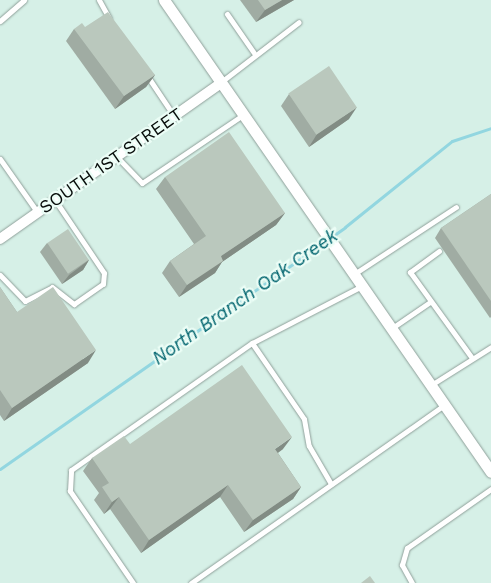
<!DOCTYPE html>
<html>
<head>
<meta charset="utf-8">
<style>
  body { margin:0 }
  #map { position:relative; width:491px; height:583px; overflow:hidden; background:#ebfdf6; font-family:"Work Sans",sans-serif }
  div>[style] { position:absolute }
  .built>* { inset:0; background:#d6f0e7; transform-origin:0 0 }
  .stream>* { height:3px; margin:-1.5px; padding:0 1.5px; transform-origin:1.5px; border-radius:1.5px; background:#92d6e0 }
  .roads { filter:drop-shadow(0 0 1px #8fa09a) drop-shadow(0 0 1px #8fa09a) }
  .service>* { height:5px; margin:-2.5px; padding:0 2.5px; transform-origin:2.5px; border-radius:2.5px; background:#fff }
  .minor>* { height:10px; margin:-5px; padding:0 5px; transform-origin:5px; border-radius:5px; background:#fff }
  .tertiary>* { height:11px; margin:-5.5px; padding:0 5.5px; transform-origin:5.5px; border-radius:5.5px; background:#fff }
  .wall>* { inset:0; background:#a0aca3 }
  .shaded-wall>* { inset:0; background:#828c84 }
  .building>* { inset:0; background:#bac8bd; transform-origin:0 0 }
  span { translate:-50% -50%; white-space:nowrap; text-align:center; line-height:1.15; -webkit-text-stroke:4.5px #ebfdf6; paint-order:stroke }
  .street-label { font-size:18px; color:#080d0b }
  .water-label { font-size:19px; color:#00646e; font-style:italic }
</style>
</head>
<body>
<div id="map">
  <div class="built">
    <div style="left:0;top:0;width:491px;height:583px"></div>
  </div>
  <div class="stream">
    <div style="left:0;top:469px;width:421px;rotate:-35deg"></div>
    <div style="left:345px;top:227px;width:137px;rotate:-38.8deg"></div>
    <div style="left:452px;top:141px;width:41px;rotate:-18.4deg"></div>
  </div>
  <div class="roads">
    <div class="service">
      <div style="left:99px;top:0;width:21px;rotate:61deg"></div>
      <div style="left:227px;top:14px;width:47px;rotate:55.3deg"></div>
      <div style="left:0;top:21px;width:32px;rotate:-41deg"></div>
      <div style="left:148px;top:77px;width:47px;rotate:56.3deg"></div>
      <div style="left:221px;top:82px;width:98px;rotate:-37.6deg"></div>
      <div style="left:117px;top:157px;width:36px;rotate:46deg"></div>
      <div style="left:142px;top:183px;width:122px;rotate:-34deg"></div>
      <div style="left:0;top:159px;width:66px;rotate:54.9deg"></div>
      <div style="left:439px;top:251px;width:36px;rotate:144deg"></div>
      <div style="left:410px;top:272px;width:106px;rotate:54.2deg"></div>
      <div style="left:354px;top:274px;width:122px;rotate:-33.3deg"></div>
      <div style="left:0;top:275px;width:36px;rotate:46deg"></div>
      <div style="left:25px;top:301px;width:30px;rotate:-27deg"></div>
      <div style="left:52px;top:287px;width:28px;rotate:38deg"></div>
      <div style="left:74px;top:304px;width:35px;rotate:-35deg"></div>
      <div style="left:103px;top:284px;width:11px;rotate:-85deg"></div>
      <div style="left:104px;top:273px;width:88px;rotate:-123.9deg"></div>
      <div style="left:392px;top:328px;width:46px;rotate:-34.4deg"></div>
      <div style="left:252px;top:343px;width:92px;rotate:55.6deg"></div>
      <div style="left:304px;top:419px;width:27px;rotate:80deg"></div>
      <div style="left:309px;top:446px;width:44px;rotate:59.9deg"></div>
      <div style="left:431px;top:385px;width:71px;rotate:-32.3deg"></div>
      <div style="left:133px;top:583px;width:112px;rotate:-124.4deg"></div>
      <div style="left:70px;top:491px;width:21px;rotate:-87deg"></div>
      <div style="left:71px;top:470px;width:221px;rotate:-35.1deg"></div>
      <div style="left:252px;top:343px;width:124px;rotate:-27.4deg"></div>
      <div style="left:191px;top:583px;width:309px;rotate:-35.1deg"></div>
      <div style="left:412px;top:583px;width:21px;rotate:-119deg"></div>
      <div style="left:402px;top:565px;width:18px;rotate:-74deg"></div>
      <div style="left:407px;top:548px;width:103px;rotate:-35.1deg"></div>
    </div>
    <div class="minor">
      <div style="left:0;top:239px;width:271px;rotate:-35.2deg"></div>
    </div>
    <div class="tertiary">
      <div style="left:164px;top:0;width:574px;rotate:55.29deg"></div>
    </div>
  </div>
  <div class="wall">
    <div style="clip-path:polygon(240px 0,294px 0,256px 22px)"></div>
    <div style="clip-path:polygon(85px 27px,155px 75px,146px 87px,115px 109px,66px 41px,74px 29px)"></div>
    <div style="clip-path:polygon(289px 94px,349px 119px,309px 147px,281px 106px)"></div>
    <div style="clip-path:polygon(165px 177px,285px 213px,276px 225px,222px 262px,215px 273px,179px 297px,162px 273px,170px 261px,194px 244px,156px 189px)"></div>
    <div style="clip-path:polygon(491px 194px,491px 317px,490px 318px,435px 238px,441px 228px)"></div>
    <div style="clip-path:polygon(47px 243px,89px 260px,83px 270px,62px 284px,40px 252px)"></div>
    <div style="clip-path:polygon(0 287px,17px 312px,88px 363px,4px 421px,0 415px)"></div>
    <div style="clip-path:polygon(130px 444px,283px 449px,278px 453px,301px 487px,293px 499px,244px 532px,220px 497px,141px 553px,110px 509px,104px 514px,94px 500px,99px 493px,83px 471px,92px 458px)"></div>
  </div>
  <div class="shaded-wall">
    <div style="clip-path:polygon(282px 0,294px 0,256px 22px,265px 10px)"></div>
    <div style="clip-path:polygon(155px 75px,146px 87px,115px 109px,124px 96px)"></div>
    <div style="clip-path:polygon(357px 107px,349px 119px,309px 147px,317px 134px)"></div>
    <div style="clip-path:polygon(285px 213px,276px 225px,222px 262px,215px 273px,179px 297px,187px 285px,221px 256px)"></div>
    <div style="clip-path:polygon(89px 260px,83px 270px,62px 284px,69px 275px)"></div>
    <div style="clip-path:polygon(96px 350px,88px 363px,4px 421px,12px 408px)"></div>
    <div style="clip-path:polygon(292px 437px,283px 449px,266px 461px,275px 449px)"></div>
    <div style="clip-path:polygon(228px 485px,220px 497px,141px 553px,149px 540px)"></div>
    <div style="clip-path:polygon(301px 487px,293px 499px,244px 532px,253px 520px)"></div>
    <div style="clip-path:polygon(119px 497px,110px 509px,104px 514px,112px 502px)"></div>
  </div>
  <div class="building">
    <div style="clip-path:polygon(258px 0,282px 0,265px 10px)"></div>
    <div style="clip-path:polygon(108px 12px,155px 75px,124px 96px,74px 29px,82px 23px,85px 27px)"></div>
    <div style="left:329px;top:66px;width:50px;height:49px;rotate:56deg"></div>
    <div style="clip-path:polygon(229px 132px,285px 213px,221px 256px,223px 261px,187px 285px,170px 261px,206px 236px,165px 177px)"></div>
    <div style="clip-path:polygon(491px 194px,491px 301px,441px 228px)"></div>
    <div style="left:68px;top:229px;width:37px;height:25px;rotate:56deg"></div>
    <div style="clip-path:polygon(0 287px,17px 312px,53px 287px,96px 350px,12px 408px,0 390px)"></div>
    <div style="clip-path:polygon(242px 365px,292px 437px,275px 449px,301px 487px,253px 520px,228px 485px,149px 540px,119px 497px,112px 502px,102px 487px,109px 483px,92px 458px,124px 436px,130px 444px)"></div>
    <div style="clip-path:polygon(370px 576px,375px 583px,361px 583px)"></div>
  </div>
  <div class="street-label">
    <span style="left:111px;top:161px;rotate:-35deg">SOUTH 1ST STREET</span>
  </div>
  <div class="water-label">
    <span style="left:245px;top:297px;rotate:-35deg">North Branch Oak Creek</span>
  </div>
</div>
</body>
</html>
